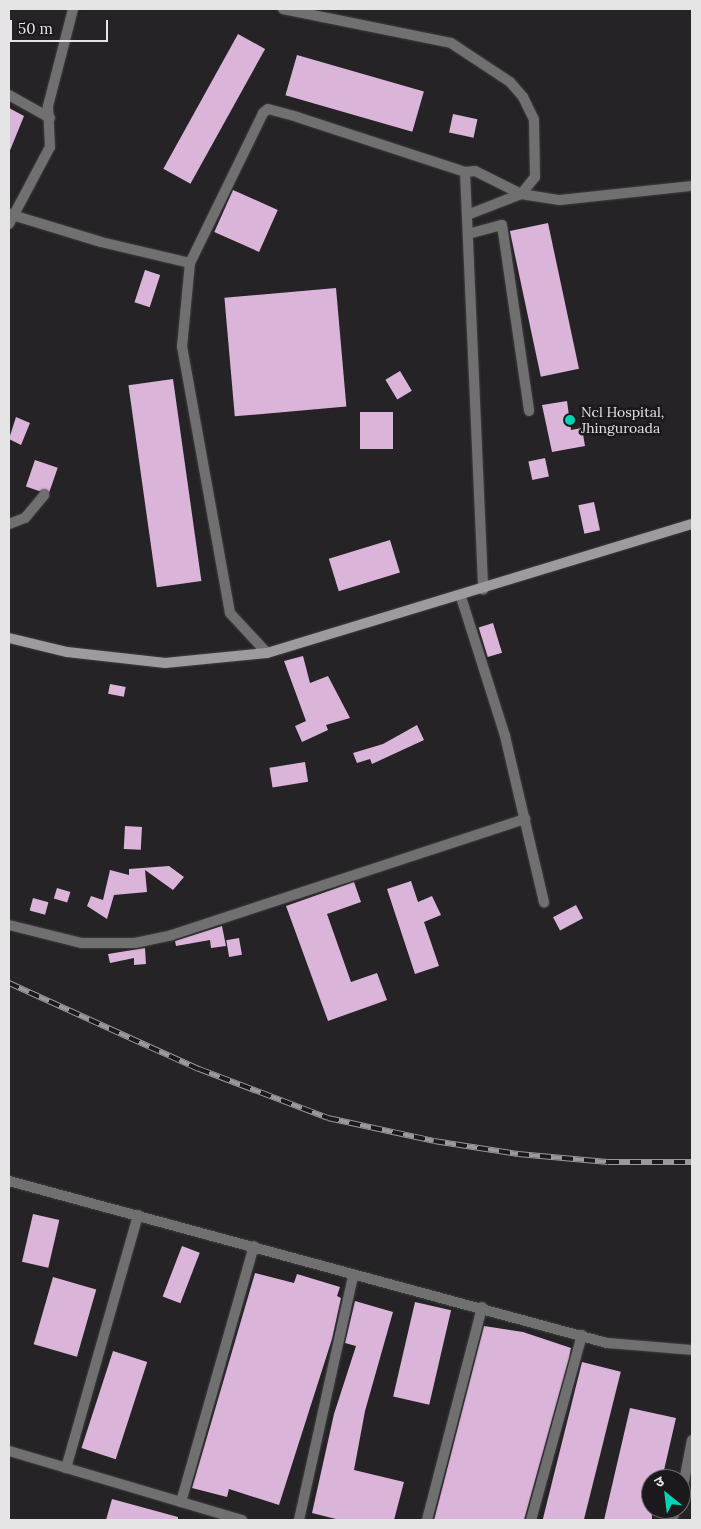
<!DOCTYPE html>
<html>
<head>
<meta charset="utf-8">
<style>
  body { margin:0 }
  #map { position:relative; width:701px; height:1529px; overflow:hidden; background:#252325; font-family:Lora,"Noto Sans Devanagari",serif }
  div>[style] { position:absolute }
  .building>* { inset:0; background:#dbb4da; transform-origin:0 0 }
  .roads { filter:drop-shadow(0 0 1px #403e40) drop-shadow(0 0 1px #403e40) }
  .street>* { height:10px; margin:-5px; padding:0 5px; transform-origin:5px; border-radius:5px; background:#717071 }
  .secondary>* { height:10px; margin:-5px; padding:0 5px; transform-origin:5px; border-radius:5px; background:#9d9b9d }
  .rail>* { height:5.5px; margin-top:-2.75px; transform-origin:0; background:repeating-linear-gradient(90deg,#1b191b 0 11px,#9b999b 0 22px); box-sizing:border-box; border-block:1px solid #9b999b }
  .dots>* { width:14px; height:14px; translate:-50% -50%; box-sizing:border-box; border:2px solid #1b191b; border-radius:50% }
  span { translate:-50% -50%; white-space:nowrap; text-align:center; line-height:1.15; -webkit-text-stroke:5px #1b191b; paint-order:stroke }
  .poi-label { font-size:14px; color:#e6e5e6 }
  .left { translate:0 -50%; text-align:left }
  .frame { position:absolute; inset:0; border:10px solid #e6e5e6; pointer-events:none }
  .north { position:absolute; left:641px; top:1469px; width:50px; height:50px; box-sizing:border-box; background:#1b191b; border:1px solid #6c6b6c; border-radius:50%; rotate:331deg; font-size:14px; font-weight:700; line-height:20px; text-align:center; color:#e6e5e6 }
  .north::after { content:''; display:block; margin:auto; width:18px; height:22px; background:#01d5b6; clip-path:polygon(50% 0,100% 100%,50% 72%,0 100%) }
  .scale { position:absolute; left:10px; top:20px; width:98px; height:22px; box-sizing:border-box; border:2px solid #e6e5e6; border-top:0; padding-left:6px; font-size:15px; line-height:18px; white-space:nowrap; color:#e6e5e6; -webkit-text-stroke:4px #1b191b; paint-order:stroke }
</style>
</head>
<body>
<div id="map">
  <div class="building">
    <div style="left:238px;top:34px;width:31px;height:154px;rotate:29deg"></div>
    <div style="left:297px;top:55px;width:132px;height:42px;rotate:16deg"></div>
    <div style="clip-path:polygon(9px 108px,24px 116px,9px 153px)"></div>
    <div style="left:453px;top:114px;width:25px;height:19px;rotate:12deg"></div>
    <div style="left:233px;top:190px;width:49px;height:46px;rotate:24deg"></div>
    <div style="left:548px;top:223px;width:149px;height:39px;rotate:78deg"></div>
    <div style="left:145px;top:270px;width:16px;height:34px;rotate:18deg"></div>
    <div style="left:336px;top:288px;width:119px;height:112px;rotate:85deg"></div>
    <div style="left:400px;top:371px;width:23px;height:17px;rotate:59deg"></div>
    <div style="left:173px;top:379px;width:204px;height:45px;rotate:82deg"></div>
    <div style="clip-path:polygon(567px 401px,571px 430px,582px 428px,585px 446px,552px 452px,542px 405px)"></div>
    <div style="left:360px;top:412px;width:33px;height:37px"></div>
    <div style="clip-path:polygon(16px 417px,30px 423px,21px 445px,9px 439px)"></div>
    <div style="left:545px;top:458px;width:19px;height:17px;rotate:78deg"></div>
    <div style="left:35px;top:460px;width:24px;height:28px;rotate:19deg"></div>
    <div style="left:594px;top:502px;width:29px;height:16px;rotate:78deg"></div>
    <div style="left:390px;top:540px;width:34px;height:64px;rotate:73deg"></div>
    <div style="left:493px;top:623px;width:31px;height:15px;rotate:73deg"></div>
    <div style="clip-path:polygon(303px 656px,310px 683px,328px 676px,350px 718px,326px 725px,328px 730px,302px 742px,295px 726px,306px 721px,284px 661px)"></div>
    <div style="left:110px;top:684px;width:16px;height:10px;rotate:11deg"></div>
    <div style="clip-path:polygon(417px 725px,424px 740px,372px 764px,370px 759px,357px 763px,353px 753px,383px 744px)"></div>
    <div style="left:305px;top:762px;width:20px;height:36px;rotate:81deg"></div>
    <div style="left:125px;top:826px;width:17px;height:23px;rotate:3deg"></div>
    <div style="clip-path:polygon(169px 866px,184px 877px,173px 890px,145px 870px,147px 892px,114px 895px,107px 919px,87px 906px,91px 896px,103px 900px,110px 870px,129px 875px,129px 869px)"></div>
    <div style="clip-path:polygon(411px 881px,418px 902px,432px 896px,441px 915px,424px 922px,439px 966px,415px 974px,387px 889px)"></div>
    <div style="clip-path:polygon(354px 882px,361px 902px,327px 914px,351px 982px,377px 973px,387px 1000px,328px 1021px,286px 906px)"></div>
    <div style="left:57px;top:888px;width:14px;height:11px;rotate:17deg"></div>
    <div style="left:33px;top:898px;width:16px;height:13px;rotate:15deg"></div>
    <div style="left:576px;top:905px;width:15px;height:26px;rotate:62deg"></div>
    <div style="clip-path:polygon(222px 926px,226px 946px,211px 948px,210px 940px,176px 946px,175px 941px)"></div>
    <div style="left:239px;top:938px;width:17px;height:13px;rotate:80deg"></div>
    <div style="clip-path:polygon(145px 948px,146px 964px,134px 965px,134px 958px,110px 963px,108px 954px)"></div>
    <div style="left:33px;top:1214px;width:27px;height:49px;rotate:13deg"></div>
    <div style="left:182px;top:1246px;width:19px;height:54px;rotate:21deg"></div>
    <div style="clip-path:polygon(255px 1273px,294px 1283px,297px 1274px,340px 1287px,337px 1296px,341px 1298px,332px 1339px,279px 1505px,229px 1489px,227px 1497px,192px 1488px)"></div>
    <div style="left:53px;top:1277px;width:45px;height:70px;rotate:16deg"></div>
    <div style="clip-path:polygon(355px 1301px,393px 1312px,365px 1411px,354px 1470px,404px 1482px,394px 1520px,340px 1520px,312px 1513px,334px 1414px,356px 1346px,345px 1343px)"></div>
    <div style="left:415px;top:1302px;width:37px;height:97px;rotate:13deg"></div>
    <div style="clip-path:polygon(484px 1326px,523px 1332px,571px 1348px,569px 1358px,524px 1520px,434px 1520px)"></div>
    <div style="left:113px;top:1351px;width:36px;height:102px;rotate:18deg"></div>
    <div style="left:582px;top:1362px;width:40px;height:164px;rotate:14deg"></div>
    <div style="clip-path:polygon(630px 1408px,676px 1418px,662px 1479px,651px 1479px,652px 1520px,604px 1520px)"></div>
    <div style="clip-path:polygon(112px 1499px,178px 1517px,178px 1520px,106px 1520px)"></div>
  </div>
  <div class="roads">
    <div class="street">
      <div style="left:283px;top:9px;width:171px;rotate:11.4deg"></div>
      <div style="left:451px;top:43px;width:71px;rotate:33.5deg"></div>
      <div style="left:510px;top:82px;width:20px;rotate:49deg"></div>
      <div style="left:523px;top:97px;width:25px;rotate:64deg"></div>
      <div style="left:534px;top:120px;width:57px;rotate:89deg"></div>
      <div style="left:535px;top:177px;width:22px;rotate:129deg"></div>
      <div style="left:521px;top:194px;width:58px;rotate:158.7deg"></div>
      <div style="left:9px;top:95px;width:47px;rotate:29.3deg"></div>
      <div style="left:465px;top:172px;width:418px;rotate:87.5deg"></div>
      <div style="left:9px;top:214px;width:96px;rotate:16.9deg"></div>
      <div style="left:101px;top:242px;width:91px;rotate:13.3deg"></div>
      <div style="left:9px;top:224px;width:87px;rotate:-62deg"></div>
      <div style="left:50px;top:147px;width:41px;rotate:-92.8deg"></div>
      <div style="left:48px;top:106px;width:100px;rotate:-75.5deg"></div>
      <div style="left:468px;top:234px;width:35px;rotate:-15deg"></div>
      <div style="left:502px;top:225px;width:188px;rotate:81.7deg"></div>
      <div style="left:9px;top:524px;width:17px;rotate:-21deg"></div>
      <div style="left:25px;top:518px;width:30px;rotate:-50deg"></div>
      <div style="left:461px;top:597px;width:146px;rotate:72.4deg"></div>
      <div style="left:505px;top:736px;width:171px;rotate:76.8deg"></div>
      <div style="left:267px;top:653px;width:54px;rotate:-132.8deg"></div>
      <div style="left:230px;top:613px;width:270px;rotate:-100.2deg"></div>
      <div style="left:182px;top:347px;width:84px;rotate:-84.6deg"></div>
      <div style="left:190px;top:263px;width:167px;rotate:-64deg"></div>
      <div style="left:263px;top:113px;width:6px;rotate:-39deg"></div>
      <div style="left:268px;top:109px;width:30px;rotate:15deg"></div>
      <div style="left:297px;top:117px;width:177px;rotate:18.1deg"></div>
      <div style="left:465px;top:172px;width:10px;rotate:-6deg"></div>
      <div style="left:475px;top:171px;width:51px;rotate:26.6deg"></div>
      <div style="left:521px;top:194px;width:39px;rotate:9deg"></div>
      <div style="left:560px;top:200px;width:133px;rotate:-6.1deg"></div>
      <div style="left:9px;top:925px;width:74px;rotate:14deg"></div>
      <div style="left:81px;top:943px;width:54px"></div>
      <div style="left:135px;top:943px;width:38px;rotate:-12deg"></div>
      <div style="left:172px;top:935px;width:372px;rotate:-18.2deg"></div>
      <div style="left:9px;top:1181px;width:620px;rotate:15.16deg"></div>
      <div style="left:607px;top:1343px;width:85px;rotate:4.7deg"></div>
      <div style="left:9px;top:1451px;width:243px;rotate:16.5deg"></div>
      <div style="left:66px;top:1468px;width:263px;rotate:-74.1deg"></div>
      <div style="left:681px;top:1497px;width:58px;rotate:-79.1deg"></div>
      <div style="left:181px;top:1502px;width:266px;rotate:-74.1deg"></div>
      <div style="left:299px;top:1520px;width:249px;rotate:-77.5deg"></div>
      <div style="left:427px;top:1520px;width:220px;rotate:-75.5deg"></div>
      <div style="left:531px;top:1520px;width:192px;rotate:-74.6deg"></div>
      <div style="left:672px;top:1520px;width:12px;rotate:-70deg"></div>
    </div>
    <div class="secondary">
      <div style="left:9px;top:638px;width:60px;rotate:13.6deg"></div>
      <div style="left:67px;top:652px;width:99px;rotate:6.4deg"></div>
      <div style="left:165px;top:663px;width:102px;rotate:-5.6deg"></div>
      <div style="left:267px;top:653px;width:444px;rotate:-16.9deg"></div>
    </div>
  </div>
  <div class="rail">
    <div style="left:9px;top:983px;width:209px;rotate:24.4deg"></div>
    <div style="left:199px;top:1069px;width:138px;rotate:20.8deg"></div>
    <div style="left:328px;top:1118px;width:108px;rotate:12.2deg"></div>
    <div style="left:434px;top:1141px;width:85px;rotate:8.8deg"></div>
    <div style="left:518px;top:1154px;width:90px;rotate:5.1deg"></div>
    <div style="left:608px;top:1162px;width:84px"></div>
  </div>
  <div class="dots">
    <div style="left:570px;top:420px;background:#01d5b6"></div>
  </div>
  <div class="poi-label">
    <span class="left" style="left:581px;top:420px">Ncl Hospital,<br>Jhinguroada</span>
  </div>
  <div class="frame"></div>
  <div class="north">उ</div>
  <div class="scale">50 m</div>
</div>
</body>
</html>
